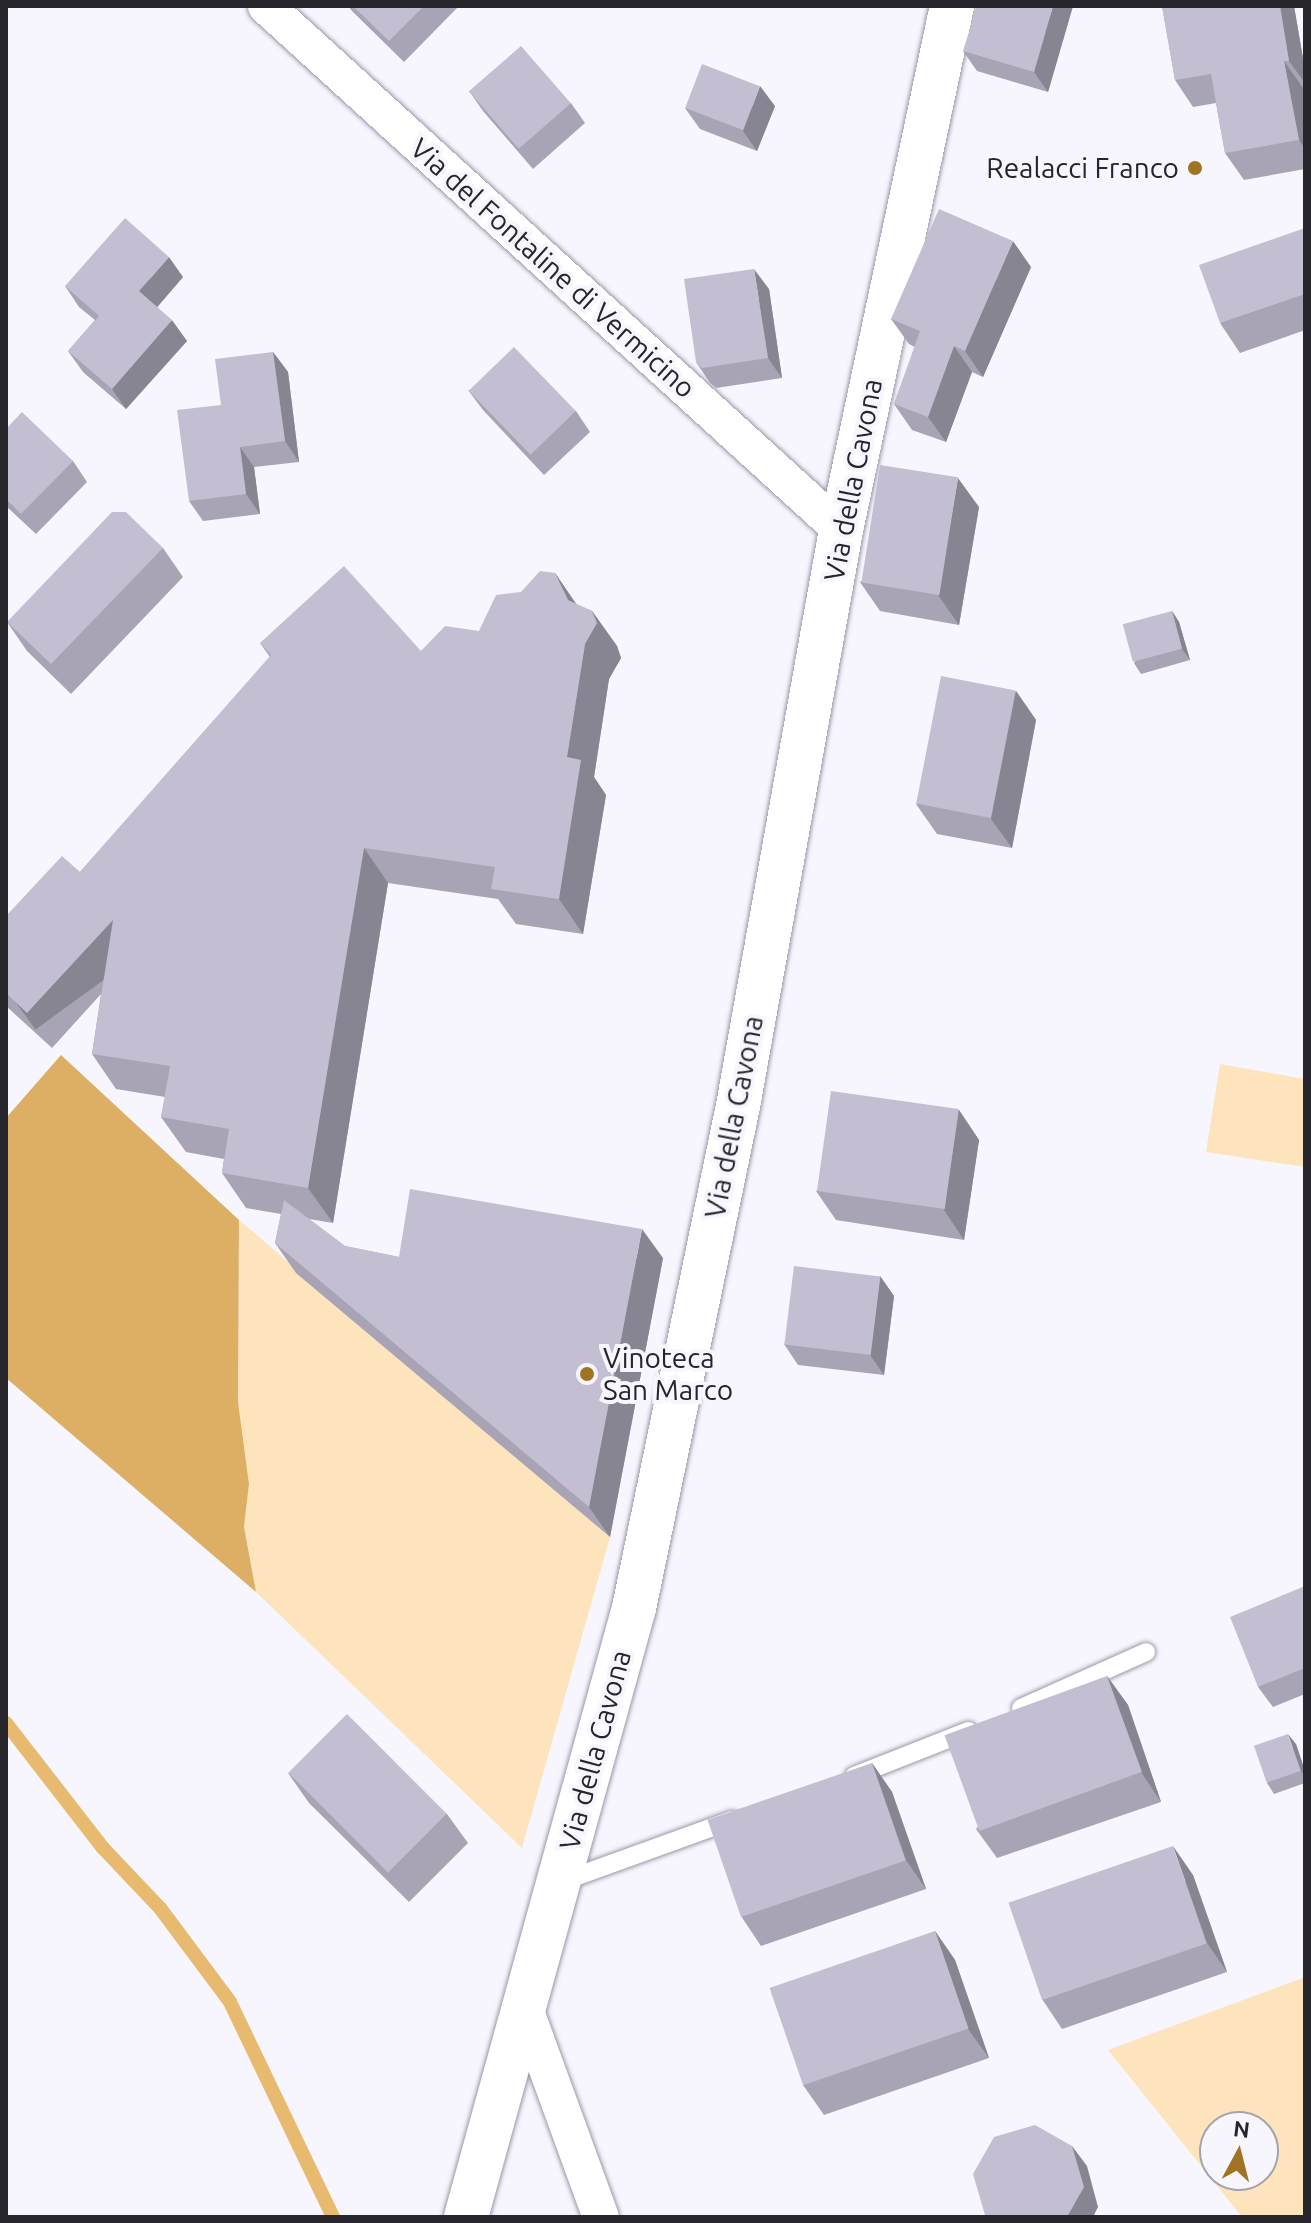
<!DOCTYPE html>
<html>
<head>
<meta charset="utf-8">
<style>
  body { margin:0 }
  #map { position:relative; width:1311px; height:2223px; overflow:hidden; background:#f7f6fe; font-family:Ubuntu,sans-serif }
  div>[style] { position:absolute }
  .green>* { inset:0; background:#fee4bc }
  .forest>* { inset:0; background:#ddaf64 }
  .stream>* { height:14px; margin:-7px; padding:0 7px; transform-origin:7px; border-radius:7px; background:#e8ba6f }
  .roads { filter:drop-shadow(0 0 2px #9b97aa) drop-shadow(0 0 2px #9b97aa) }
  .lane>* { height:18px; margin:-9px; padding:0 9px; transform-origin:9px; border-radius:9px; background:#fff }
  .street>* { height:36px; margin:-18px; padding:0 18px; transform-origin:18px; border-radius:18px; background:#fff }
  .secondary>* { height:44px; margin:-22px; padding:0 22px; transform-origin:22px; border-radius:22px; background:#fff }
  .wall>* { inset:0; background:#a8a3b5 }
  .shaded-wall>* { inset:0; background:#888593; transform-origin:0 0 }
  .building>* { inset:0; background:#c3bed2; transform-origin:0 0 }
  .dots>* { width:22px; height:22px; translate:-50% -50%; box-sizing:border-box; border:4px solid #f7f6fe; border-radius:50% }
  span { translate:-50% -50%; white-space:nowrap; text-align:center; line-height:1.15; -webkit-text-stroke:8px #f7f6fe; paint-order:stroke }
  .poi-label { font-size:28px; color:#27252c }
  .right { translate:-100% -50%; text-align:right }
  .left { translate:0 -50%; text-align:left }
  .street-label { font-size:28px; color:#27252c }
  .frame { position:absolute; inset:0; border:8px solid #27252c; pointer-events:none }
  .north { position:absolute; left:1199px; top:2111px; width:80px; height:80px; box-sizing:border-box; background:#f7f6fe; border:2px solid #a4a2aa; border-radius:50%; rotate:7deg; font-size:22px; font-weight:700; line-height:32px; text-align:center; color:#27252c }
  .north::after { content:''; display:block; margin:auto; width:28px; height:36px; background:#a07424; clip-path:polygon(50% 0,100% 100%,50% 72%,0 100%) }
</style>
</head>
<body>
<div id="map">
  <div class="green">
    <div style="clip-path:polygon(1220px 1064px,1305px 1079px,1305px 1167px,1206px 1152px)"></div>
    <div style="clip-path:polygon(239px 1220px,610px 1537px,522px 1848px,256px 1592px,244px 1527px,249px 1484px,238px 1402px)"></div>
    <div style="clip-path:polygon(evenodd,1305px 1977px,1305px 2217px,1242px 2217px,1108px 2050px,1305px 1977px,1215px 2127px,1263px 2127px,1263px 2175px,1215px 2175px,1215px 2127px)"></div>
  </div>
  <div class="forest">
    <div style="clip-path:polygon(61px 1055px,239px 1220px,238px 1402px,249px 1484px,244px 1527px,256px 1592px,6px 1378px,6px 1118px)"></div>
  </div>
  <div class="stream">
    <div style="left:6px;top:1723px;width:158px;rotate:52.2deg"></div>
    <div style="left:103px;top:1848px;width:83px;rotate:46.5deg"></div>
    <div style="left:160px;top:1908px;width:117px;rotate:53.3deg"></div>
    <div style="left:230px;top:2002px;width:238px;rotate:64.4deg"></div>
  </div>
  <div class="roads">
    <div class="lane">
      <div style="left:1021px;top:1708px;width:137px;rotate:-24.1deg"></div>
      <div style="left:854px;top:1776px;width:123px;rotate:-21.5deg"></div>
      <div style="left:561px;top:1882px;width:182px;rotate:-19.9deg"></div>
    </div>
    <div class="street">
      <div style="left:266px;top:6px;width:778px;rotate:42.34deg"></div>
      <div style="left:524px;top:2006px;width:225px;rotate:70deg"></div>
    </div>
    <div class="secondary">
      <div style="left:466px;top:2217px;width:632px;rotate:-74.58deg"></div>
      <div style="left:634px;top:1608px;width:513px;rotate:-78.3deg"></div>
      <div style="left:738px;top:1106px;width:585px;rotate:-79.86deg"></div>
      <div style="left:841px;top:530px;width:536px;rotate:-78.04deg"></div>
    </div>
  </div>
  <div class="wall">
    <div style="clip-path:polygon(348px 6px,459px 6px,404px 62px,352px 11px)"></div>
    <div style="clip-path:polygon(1073px 6px,1048px 92px,977px 71px,963px 51px)"></div>
    <div style="clip-path:polygon(1162px 6px,1294px 6px,1305px 70px,1305px 88px,1303px 88px,1305px 98px,1305px 169px,1244px 180px,1225px 153px,1216px 103px,1193px 107px,1175px 80px)"></div>
    <div style="clip-path:polygon(469px 91px,571px 103px,585px 123px,533px 169px,483px 111px)"></div>
    <div style="clip-path:polygon(775px 106px,757px 151px,700px 129px,685px 108px)"></div>
    <div style="clip-path:polygon(1305px 228px,1305px 330px,1240px 353px,1220px 323px)"></div>
    <div style="clip-path:polygon(1031px 267px,983px 377px,972px 372px,946px 442px,912px 430px,894px 404px,915px 347px,909px 344px,891px 319px)"></div>
    <div style="clip-path:polygon(183px 277px,157px 307px,187px 341px,126px 409px,83px 372px,68px 351px,95px 320px,79px 307px,65px 286px)"></div>
    <div style="clip-path:polygon(769px 289px,782px 378px,716px 388px,710px 383px,696px 362px)"></div>
    <div style="clip-path:polygon(273px 352px,288px 372px,299px 462px,254px 467px,260px 514px,203px 521px,189px 501px,221px 405px)"></div>
    <div style="clip-path:polygon(468px 390px,576px 411px,590px 432px,544px 475px,483px 410px)"></div>
    <div style="clip-path:polygon(6px 429px,73px 461px,87px 482px,36px 534px,6px 506px)"></div>
    <div style="clip-path:polygon(979px 507px,959px 625px,880px 611px,860px 582px)"></div>
    <div style="clip-path:polygon(163px 548px,183px 577px,71px 694px,27px 651px,7px 622px)"></div>
    <div style="clip-path:polygon(555px 573px,576px 604px,592px 611px,617px 646px,621px 658px,609px 679px,594px 777px,606px 795px,583px 934px,516px 924px,498px 899px,388px 883px,333px 1223px,309px 1219px,345px 1246px,399px 1257px,663px 1258px,610px 1537px,296px 1273px,275px 1243px,281px 1214px,246px 1208px,222px 1173px,224px 1159px,186px 1152px,161px 1117px,165px 1097px,116px 1089px,92px 1054px,101px 994px,52px 1048px,6px 1006px,6px 916px,80px 872px,270px 657px,260px 643px,421px 651px,479px 631px,521px 592px)"></div>
    <div style="clip-path:polygon(1172px 611px,1179px 622px,1190px 660px,1141px 674px,1134px 663px)"></div>
    <div style="clip-path:polygon(1016px 691px,1036px 720px,1012px 848px,937px 834px,916px 804px)"></div>
    <div style="clip-path:polygon(959px 1110px,979px 1140px,964px 1240px,836px 1220px,816px 1191px)"></div>
    <div style="clip-path:polygon(880px 1276px,894px 1296px,884px 1375px,798px 1365px,784px 1344px)"></div>
    <div style="clip-path:polygon(1305px 1586px,1305px 1694px,1273px 1707px,1258px 1687px)"></div>
    <div style="clip-path:polygon(1107px 1676px,1128px 1705px,1161px 1802px,997px 1858px,976px 1829px)"></div>
    <div style="clip-path:polygon(1296px 1744px,1305px 1771px,1305px 1783px,1274px 1794px,1267px 1783px)"></div>
    <div style="clip-path:polygon(872px 1763px,892px 1792px,926px 1889px,761px 1946px,741px 1916px)"></div>
    <div style="clip-path:polygon(288px 1773px,447px 1814px,468px 1843px,409px 1902px,309px 1803px)"></div>
    <div style="clip-path:polygon(1193px 1875px,1227px 1972px,1062px 2029px,1042px 1999px)"></div>
    <div style="clip-path:polygon(935px 1931px,955px 1960px,989px 2058px,824px 2115px,803px 2085px)"></div>
  </div>
  <div class="shaded-wall">
    <div style="clip-path:polygon(1053px 6px,1073px 6px,1048px 92px,1034px 72px)"></div>
    <div style="clip-path:polygon(1280px 6px,1294px 6px,1305px 70px,1305px 83px,1289px 61px)"></div>
    <div style="clip-path:polygon(1284px 61px,1303px 88px,1305px 98px,1305px 149px,1299px 140px)"></div>
    <div style="clip-path:polygon(760px 86px,775px 106px,757px 151px,743px 131px)"></div>
    <div style="clip-path:polygon(1013px 241px,1031px 267px,983px 377px,965px 351px)"></div>
    <div style="clip-path:polygon(169px 257px,183px 277px,153px 312px,139px 291px)"></div>
    <div style="clip-path:polygon(754px 269px,769px 289px,782px 378px,768px 358px)"></div>
    <div style="clip-path:polygon(172px 320px,187px 341px,126px 409px,112px 389px)"></div>
    <div style="clip-path:polygon(954px 346px,972px 372px,946px 442px,928px 417px)"></div>
    <div style="clip-path:polygon(273px 352px,288px 372px,299px 462px,285px 441px)"></div>
    <div style="clip-path:polygon(240px 447px,254px 467px,260px 514px,246px 494px)"></div>
    <div style="clip-path:polygon(958px 478px,979px 507px,959px 625px,938px 595px)"></div>
    <div style="clip-path:polygon(555px 573px,579px 608px,592px 611px,617px 646px,621px 658px,609px 679px,594px 777px,606px 795px,583px 934px,559px 899px,567px 757px,585px 644px,568px 600px)"></div>
    <div style="clip-path:polygon(1172px 611px,1179px 622px,1190px 660px,1182px 649px)"></div>
    <div style="clip-path:polygon(1016px 691px,1036px 720px,1012px 848px,991px 819px)"></div>
    <div style="clip-path:polygon(364px 848px,388px 883px,333px 1223px,308px 1188px)"></div>
    <div style="left:113px;top:920px;width:43px;height:127px;rotate:54deg"></div>
    <div style="clip-path:polygon(959px 1110px,979px 1140px,964px 1240px,944px 1210px)"></div>
    <div style="clip-path:polygon(642px 1229px,663px 1258px,610px 1537px,589px 1507px)"></div>
    <div style="clip-path:polygon(880px 1276px,894px 1296px,884px 1375px,870px 1355px)"></div>
    <div style="clip-path:polygon(1107px 1676px,1128px 1705px,1161px 1802px,1141px 1772px)"></div>
    <div style="clip-path:polygon(1288px 1734px,1296px 1744px,1305px 1771px,1305px 1776px,1301px 1771px)"></div>
    <div style="clip-path:polygon(872px 1763px,892px 1792px,926px 1889px,906px 1860px)"></div>
    <div style="clip-path:polygon(1173px 1846px,1193px 1875px,1227px 1972px,1207px 1943px)"></div>
    <div style="clip-path:polygon(935px 1931px,955px 1960px,989px 2058px,968px 2029px)"></div>
    <div style="clip-path:polygon(1072px 2146px,1087px 2166px,1098px 2207px,1093px 2217px,1067px 2217px)"></div>
  </div>
  <div class="building">
    <div style="clip-path:polygon(353px 6px,424px 6px,389px 41px)"></div>
    <div style="clip-path:polygon(977px 6px,1053px 6px,1034px 72px,963px 51px)"></div>
    <div style="clip-path:polygon(1162px 6px,1280px 6px,1289px 61px,1284px 61px,1299px 140px,1225px 153px,1211px 74px,1175px 80px)"></div>
    <div style="left:521px;top:46px;width:76px;height:69px;rotate:49deg"></div>
    <div style="left:702px;top:64px;width:62px;height:47px;rotate:21deg"></div>
    <div style="clip-path:polygon(939px 209px,1013px 241px,965px 351px,954px 346px,928px 417px,894px 404px,920px 331px,891px 319px)"></div>
    <div style="clip-path:polygon(125px 218px,169px 257px,139px 291px,172px 320px,112px 389px,68px 351px,99px 316px,65px 286px)"></div>
    <div style="clip-path:polygon(1305px 228px,1305px 294px,1220px 323px,1199px 265px)"></div>
    <div style="clip-path:polygon(754px 269px,768px 358px,702px 368px,696px 362px,684px 279px)"></div>
    <div style="left:514px;top:347px;width:89px;height:63px;rotate:46deg"></div>
    <div style="clip-path:polygon(273px 352px,285px 441px,240px 447px,246px 494px,189px 501px,177px 410px,221px 405px,215px 359px)"></div>
    <div style="clip-path:polygon(22px 412px,73px 461px,21px 514px,6px 499px,6px 429px)"></div>
    <div style="left:880px;top:465px;width:79px;height:119px;rotate:9deg"></div>
    <div style="clip-path:polygon(112px 512px,126px 512px,163px 548px,51px 664px,7px 622px)"></div>
    <div style="clip-path:polygon(344px 566px,421px 651px,445px 626px,479px 631px,496px 595px,521px 592px,540px 571px,555px 573px,568px 600px,592px 611px,597px 623px,585px 644px,567px 757px,581px 760px,559px 899px,491px 889px,495px 867px,364px 848px,308px 1188px,222px 1173px,229px 1129px,161px 1117px,170px 1066px,92px 1054px,113px 920px,27px 1013px,6px 993px,6px 916px,62px 856px,80px 872px,271px 655px,260px 643px)"></div>
    <div style="left:1172px;top:611px;width:39px;height:51px;rotate:75deg"></div>
    <div style="left:941px;top:676px;width:76px;height:130px;rotate:11deg"></div>
    <div style="left:831px;top:1091px;width:129px;height:101px;rotate:8deg"></div>
    <div style="clip-path:polygon(410px 1189px,642px 1229px,589px 1507px,275px 1243px,284px 1200px,345px 1246px,399px 1257px)"></div>
    <div style="left:794px;top:1266px;width:87px;height:79px;rotate:7deg"></div>
    <div style="clip-path:polygon(1305px 1586px,1305px 1668px,1258px 1687px,1230px 1617px)"></div>
    <div style="left:1107px;top:1676px;width:102px;height:173px;rotate:70deg"></div>
    <div style="left:347px;top:1714px;width:141px;height:83px;rotate:45deg"></div>
    <div style="left:1288px;top:1734px;width:39px;height:36px;rotate:71deg"></div>
    <div style="left:872px;top:1763px;width:103px;height:174px;rotate:71deg"></div>
    <div style="left:1173px;top:1846px;width:103px;height:174px;rotate:71deg"></div>
    <div style="left:935px;top:1931px;width:103px;height:175px;rotate:71deg"></div>
    <div style="clip-path:polygon(1035px 2125px,1072px 2146px,1084px 2187px,1067px 2217px,988px 2217px,985px 2215px,973px 2174px,994px 2137px)"></div>
  </div>
  <div class="dots">
    <div style="left:1195px;top:168px;background:#a07424"></div>
    <div style="left:587px;top:1374px;background:#a07424"></div>
  </div>
  <div class="poi-label">
    <span class="right" style="left:1179px;top:168px">Realacci Franco</span>
    <span class="left" style="left:603px;top:1374px">Vinoteca<br>San Marco</span>
  </div>
  <div class="street-label">
    <span style="left:553px;top:268px;rotate:42deg">Via del Fontaline di Vermicino</span>
    <span style="left:853px;top:480px;rotate:-79deg">Via della Cavona</span>
    <span style="left:734px;top:1117px;rotate:-79deg">Via della Cavona</span>
    <span style="left:595px;top:1750px;rotate:-75deg">Via della Cavona</span>
  </div>
  <div class="frame"></div>
  <div class="north">N</div>
</div>
</body>
</html>
